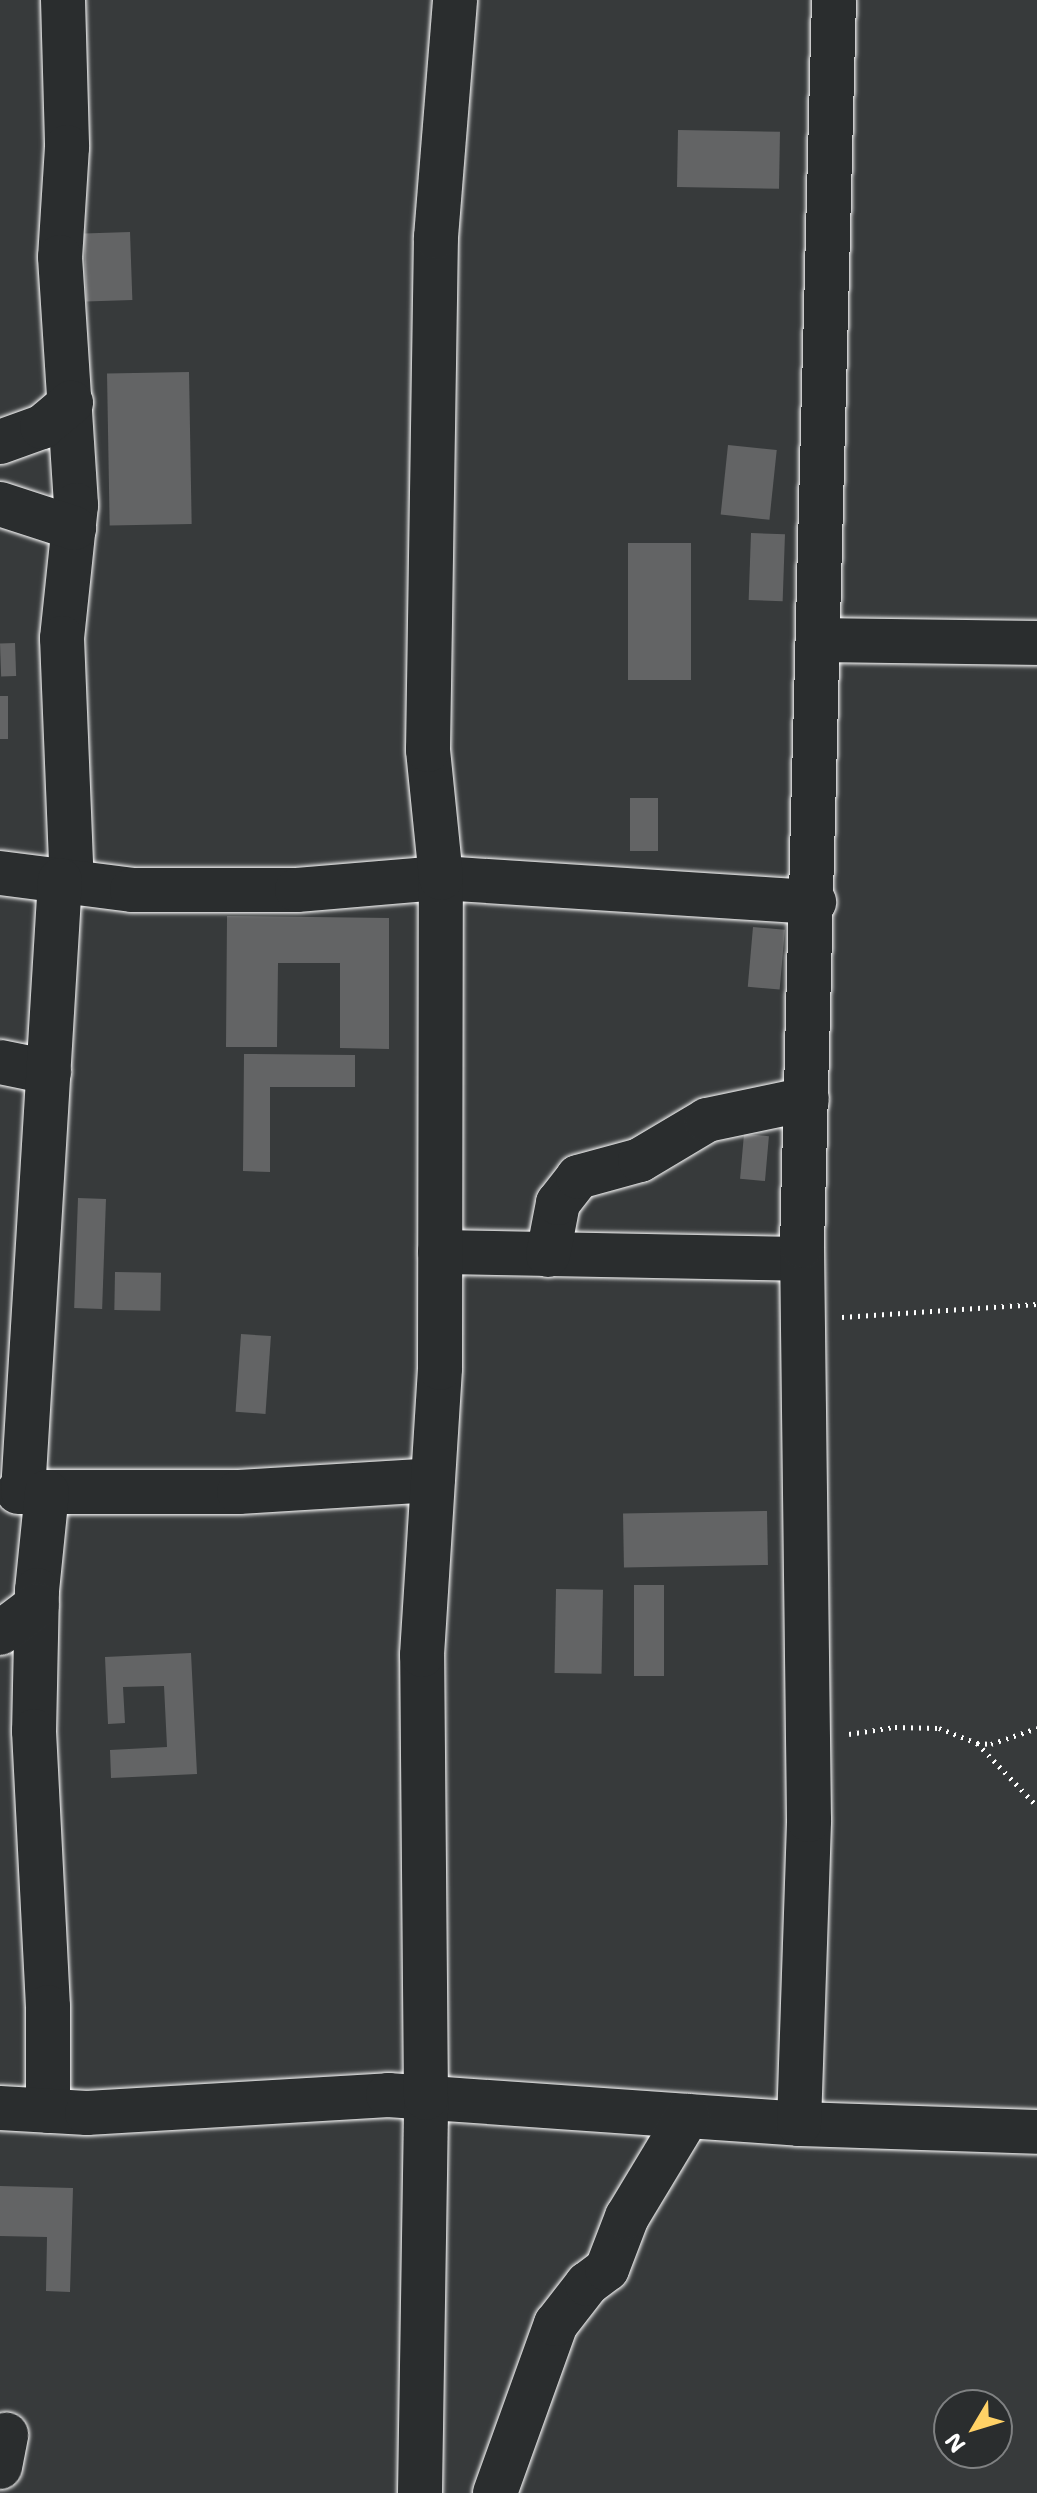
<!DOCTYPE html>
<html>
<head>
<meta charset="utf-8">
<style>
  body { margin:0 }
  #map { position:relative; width:1037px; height:2493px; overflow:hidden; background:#373a3b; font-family:"Shantell Sans",sans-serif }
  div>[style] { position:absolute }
  .building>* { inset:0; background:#636465; transform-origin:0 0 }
  .path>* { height:5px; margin-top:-2.5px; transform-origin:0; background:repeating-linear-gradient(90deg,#fff 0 2px,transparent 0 8px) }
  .roads { filter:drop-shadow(0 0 2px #fff) drop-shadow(0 0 2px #fff) }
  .minor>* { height:44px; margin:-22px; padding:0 22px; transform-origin:22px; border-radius:22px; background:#2a2d2e }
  span { translate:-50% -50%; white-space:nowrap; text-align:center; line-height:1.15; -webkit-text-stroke:7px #2a2d2e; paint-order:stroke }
  .north { position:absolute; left:933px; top:2389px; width:80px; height:80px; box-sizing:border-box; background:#2a2d2e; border:2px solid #7f8182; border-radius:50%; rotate:232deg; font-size:22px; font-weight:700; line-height:32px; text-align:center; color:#fff }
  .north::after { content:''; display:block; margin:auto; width:28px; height:36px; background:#ffd166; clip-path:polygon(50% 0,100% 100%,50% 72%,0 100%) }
</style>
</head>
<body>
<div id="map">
  <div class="building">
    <div style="left:678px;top:130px;width:102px;height:57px;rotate:1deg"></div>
    <div style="left:130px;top:232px;width:68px;height:46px;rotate:88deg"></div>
    <div style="left:189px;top:372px;width:152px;height:82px;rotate:89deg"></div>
    <div style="left:728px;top:445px;width:49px;height:70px;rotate:6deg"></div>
    <div style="left:751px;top:533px;width:34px;height:67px;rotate:2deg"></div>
    <div style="left:628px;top:543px;width:63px;height:137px"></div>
    <div style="left:15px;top:643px;width:33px;height:15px;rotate:88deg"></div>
    <div style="left:0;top:696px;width:8px;height:43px"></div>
    <div style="left:630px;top:798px;width:28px;height:53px"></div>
    <div style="clip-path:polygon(227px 916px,389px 918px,389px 1049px,340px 1048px,340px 963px,278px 963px,277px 1047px,226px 1047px)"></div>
    <div style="left:753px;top:927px;width:32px;height:60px;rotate:5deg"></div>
    <div style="clip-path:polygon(244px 1054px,355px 1055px,355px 1087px,270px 1087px,270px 1172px,243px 1171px)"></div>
    <div style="left:744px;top:1134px;width:25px;height:45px;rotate:5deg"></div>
    <div style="left:78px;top:1198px;width:28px;height:110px;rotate:2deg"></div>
    <div style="left:115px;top:1272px;width:46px;height:38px;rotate:1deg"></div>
    <div style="left:241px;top:1334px;width:30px;height:78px;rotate:4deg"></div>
    <div style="left:767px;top:1511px;width:54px;height:144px;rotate:89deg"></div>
    <div style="left:634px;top:1585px;width:30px;height:91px"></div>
    <div style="left:556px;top:1589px;width:47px;height:84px;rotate:1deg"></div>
    <div style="clip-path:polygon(191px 1653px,197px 1774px,111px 1778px,110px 1750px,167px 1747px,164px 1686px,123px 1687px,125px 1723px,108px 1724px,105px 1657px)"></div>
    <div style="clip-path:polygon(0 2186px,73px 2188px,70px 2292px,46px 2291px,47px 2237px,0 2236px)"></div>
  </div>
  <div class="path">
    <div style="left:842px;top:1317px;width:195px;rotate:-3.8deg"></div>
    <div style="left:849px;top:1734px;width:47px;rotate:-8.7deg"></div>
    <div style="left:895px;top:1727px;width:44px;rotate:1.3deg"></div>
    <div style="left:939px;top:1728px;width:41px;rotate:21.5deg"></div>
    <div style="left:977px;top:1743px;width:87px;rotate:46.4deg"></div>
    <div style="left:977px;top:1743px;width:14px;rotate:4deg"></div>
    <div style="left:991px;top:1744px;width:49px;rotate:-19.2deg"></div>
  </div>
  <div class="roads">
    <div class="minor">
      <div style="left:63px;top:0;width:147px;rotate:88.4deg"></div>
      <div style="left:67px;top:147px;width:110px;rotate:93.6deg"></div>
      <div style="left:60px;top:257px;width:249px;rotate:86.3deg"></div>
      <div style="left:76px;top:505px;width:134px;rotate:96deg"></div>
      <div style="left:62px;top:638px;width:244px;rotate:87.7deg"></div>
      <div style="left:0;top:442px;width:45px;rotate:-19.7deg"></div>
      <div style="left:42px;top:427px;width:38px;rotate:-40deg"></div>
      <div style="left:0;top:504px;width:78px;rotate:18deg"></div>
      <div style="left:820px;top:640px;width:217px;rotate:0.8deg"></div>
      <div style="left:0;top:873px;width:133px;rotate:7.3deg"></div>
      <div style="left:132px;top:890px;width:165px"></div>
      <div style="left:297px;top:890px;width:144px;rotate:-4.8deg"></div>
      <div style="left:441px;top:878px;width:374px;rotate:3.7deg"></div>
      <div style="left:0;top:1062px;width:50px;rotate:11.5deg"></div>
      <div style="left:440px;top:1252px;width:362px;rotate:1.1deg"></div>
      <div style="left:548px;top:1255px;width:53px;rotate:-79.1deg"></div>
      <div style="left:558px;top:1203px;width:33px;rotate:-52deg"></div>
      <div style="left:578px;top:1177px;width:64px;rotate:-15.3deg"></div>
      <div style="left:640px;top:1160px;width:78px;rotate:-30.8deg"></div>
      <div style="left:707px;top:1120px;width:102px;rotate:-11.9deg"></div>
      <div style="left:18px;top:1492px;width:221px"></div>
      <div style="left:239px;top:1492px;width:194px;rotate:-3.5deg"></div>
      <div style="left:23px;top:1492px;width:613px;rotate:-86.54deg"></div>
      <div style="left:47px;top:1492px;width:99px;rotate:95.8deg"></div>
      <div style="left:37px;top:1590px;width:141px;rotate:91.2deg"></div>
      <div style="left:34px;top:1731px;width:276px;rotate:87.1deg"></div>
      <div style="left:48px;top:2007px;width:104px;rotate:90deg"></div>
      <div style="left:0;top:1633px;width:46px;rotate:-37.1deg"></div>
      <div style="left:0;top:2108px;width:87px;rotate:3.3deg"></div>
      <div style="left:87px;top:2113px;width:302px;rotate:-3.4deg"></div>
      <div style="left:388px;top:2095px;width:412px;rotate:4deg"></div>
      <div style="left:799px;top:2124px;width:238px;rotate:1.9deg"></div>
      <div style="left:799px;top:2124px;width:304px;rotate:-88.1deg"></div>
      <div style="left:809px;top:1820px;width:574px;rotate:-90.7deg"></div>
      <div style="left:802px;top:1246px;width:1246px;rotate:-88.53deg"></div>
      <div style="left:0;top:2467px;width:33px;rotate:-79deg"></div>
      <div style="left:420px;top:2493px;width:395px;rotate:-89.1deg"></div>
      <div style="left:426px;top:2098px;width:443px;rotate:-90.5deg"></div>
      <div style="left:422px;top:1655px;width:288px;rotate:-86.4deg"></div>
      <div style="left:440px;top:1368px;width:490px;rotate:-89.9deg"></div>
      <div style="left:441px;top:878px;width:129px;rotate:-95.8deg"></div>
      <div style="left:428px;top:750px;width:513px;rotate:-89.11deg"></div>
      <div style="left:436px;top:237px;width:238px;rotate:-85.4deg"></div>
      <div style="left:495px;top:2493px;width:180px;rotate:-70.2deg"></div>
      <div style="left:556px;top:2324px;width:51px;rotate:-52.2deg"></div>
      <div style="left:587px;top:2284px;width:25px;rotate:-37deg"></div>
      <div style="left:607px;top:2269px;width:56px;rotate:-69deg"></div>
      <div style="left:627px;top:2217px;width:118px;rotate:-58.9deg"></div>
    </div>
  </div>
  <div class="north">N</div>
</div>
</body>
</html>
